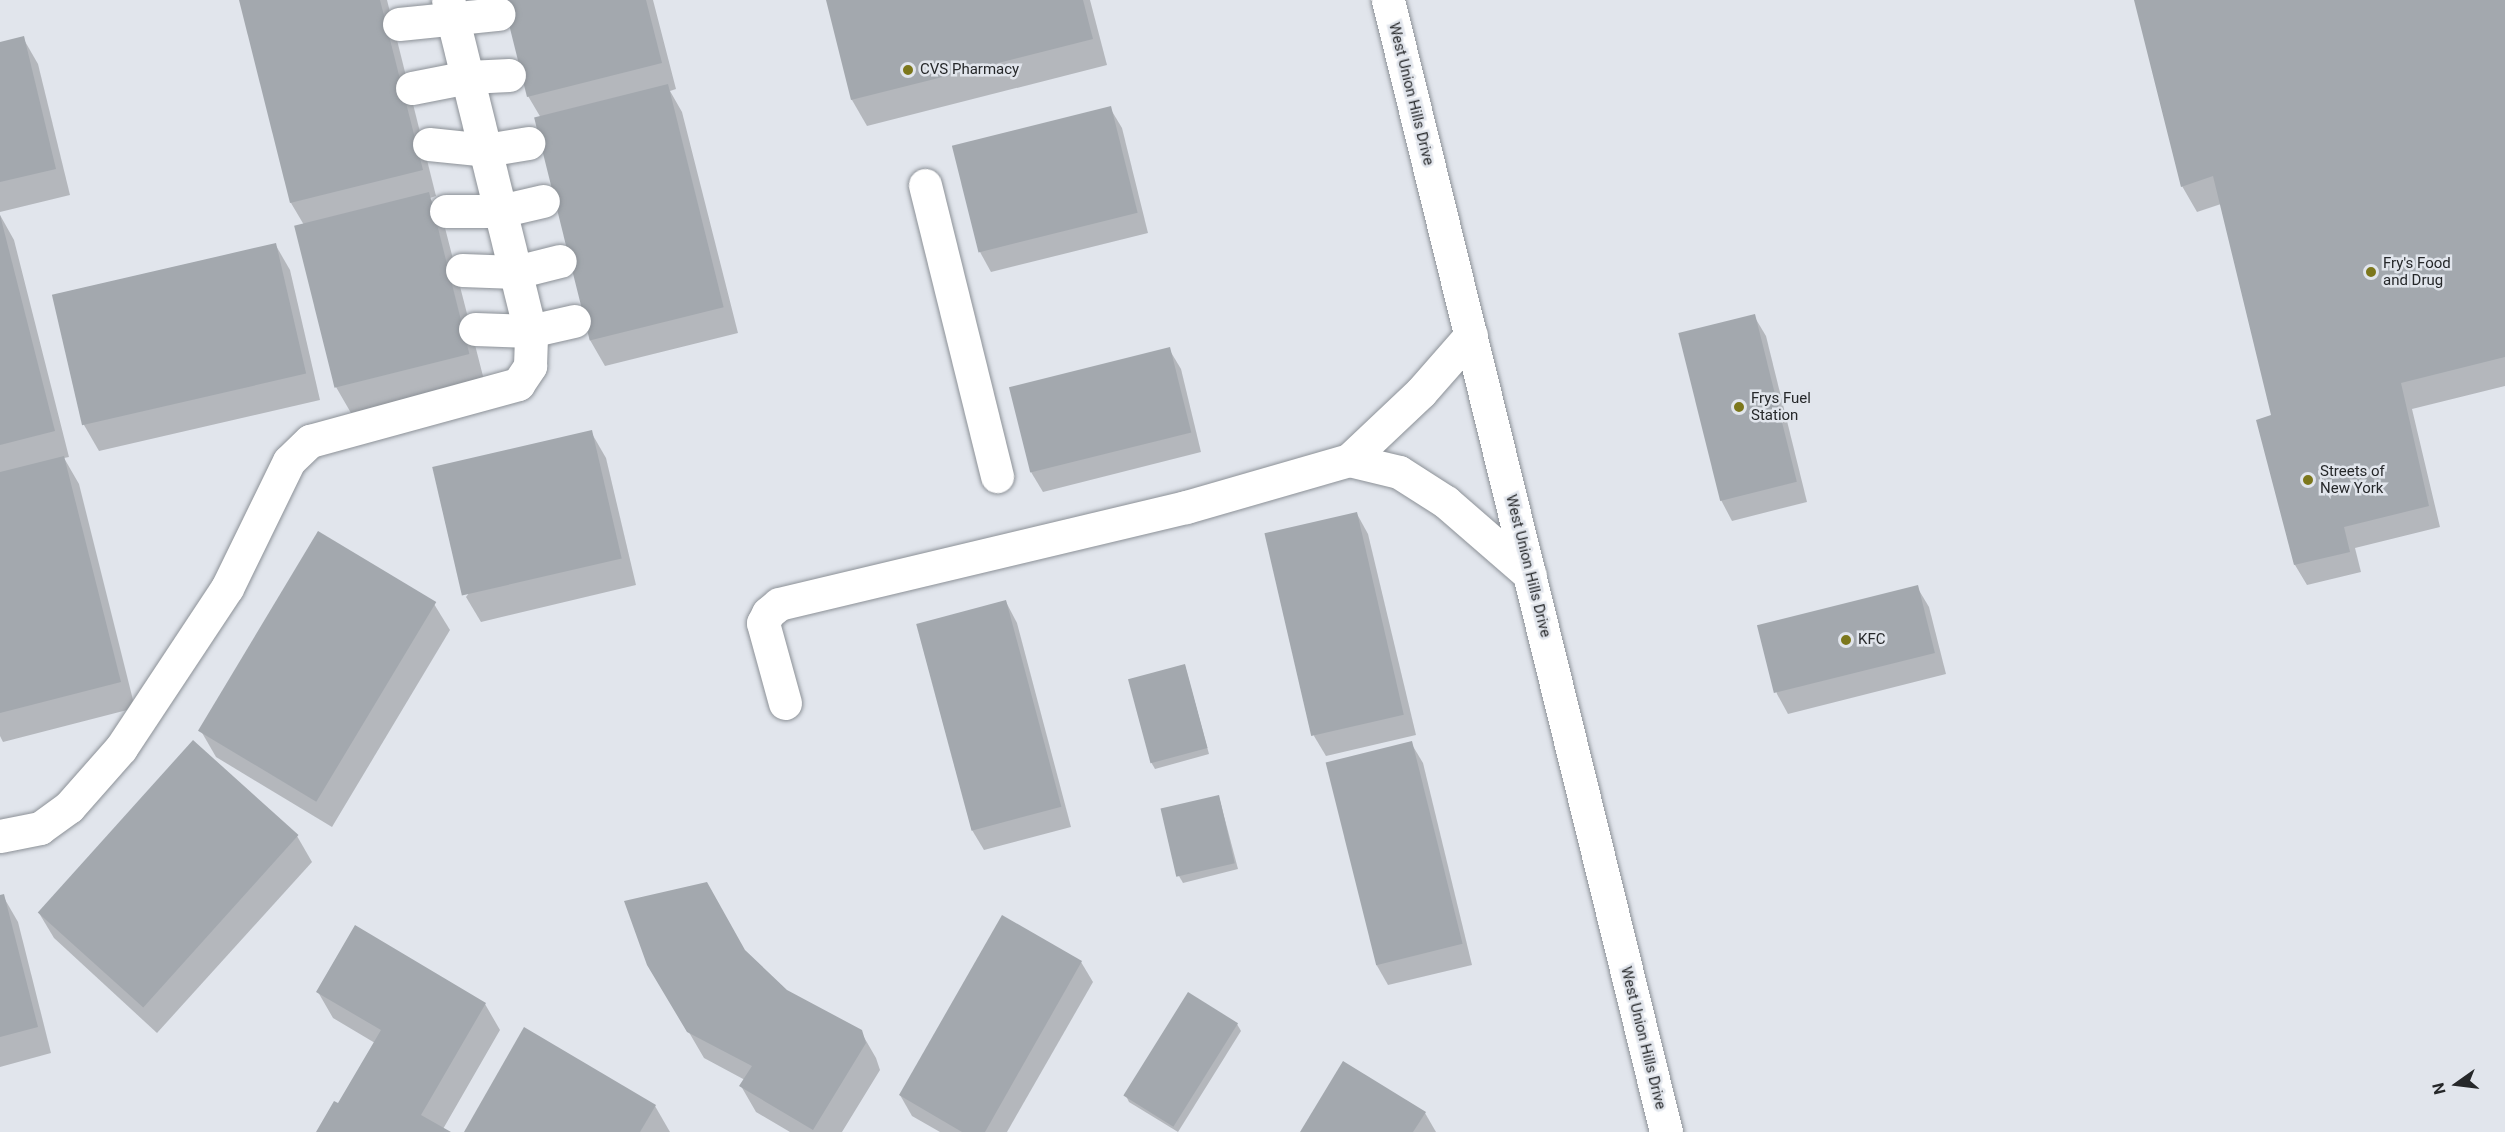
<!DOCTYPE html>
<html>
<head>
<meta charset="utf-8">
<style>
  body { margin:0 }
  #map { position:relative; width:2505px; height:1132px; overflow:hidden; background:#e1e5ec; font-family:Roboto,sans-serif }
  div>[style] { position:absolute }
  .shadow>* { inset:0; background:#0003 }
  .building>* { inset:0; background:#a3a8ae; transform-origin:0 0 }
  .roads { filter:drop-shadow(0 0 2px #8c9197) drop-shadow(0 0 2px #8c9197) }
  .minor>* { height:33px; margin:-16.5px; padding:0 16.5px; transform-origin:16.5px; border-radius:16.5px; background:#fff }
  .major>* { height:33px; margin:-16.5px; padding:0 16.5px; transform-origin:16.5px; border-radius:16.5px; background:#fff }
  .dots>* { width:16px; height:16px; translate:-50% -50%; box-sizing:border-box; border:3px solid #e1e5ec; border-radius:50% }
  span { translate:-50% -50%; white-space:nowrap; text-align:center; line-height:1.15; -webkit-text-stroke:5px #e1e5ec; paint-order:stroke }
  .poi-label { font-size:15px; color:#26282a }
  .left { translate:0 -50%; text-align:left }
  .street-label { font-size:15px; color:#26282a }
  .north { position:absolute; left:2427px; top:1054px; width:60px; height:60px; -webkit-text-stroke:4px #e1e5ec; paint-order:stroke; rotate:256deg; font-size:16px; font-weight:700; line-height:24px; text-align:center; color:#26282a }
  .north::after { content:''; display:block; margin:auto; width:21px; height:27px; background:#26282a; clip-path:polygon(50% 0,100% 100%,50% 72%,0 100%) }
</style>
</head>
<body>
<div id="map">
  <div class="shadow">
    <div style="clip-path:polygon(241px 0,387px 0,436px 196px,430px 198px,443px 220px,484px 380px,351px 413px,336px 387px,304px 225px,291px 203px)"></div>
    <div style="clip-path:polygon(505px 0,653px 0,676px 89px,670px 91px,682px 112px,738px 333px,605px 366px,590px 340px,541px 118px,528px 96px)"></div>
    <div style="clip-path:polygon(827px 0,1090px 0,1107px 65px,867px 126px,852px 100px)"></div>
    <div style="clip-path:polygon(2136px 0,2505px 0,2505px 386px,2412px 409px,2440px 527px,2355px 548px,2361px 572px,2307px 585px,2295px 565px,2274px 417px,2221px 204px,2197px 212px,2182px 186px)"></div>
    <div style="clip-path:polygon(23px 38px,38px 64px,70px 195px,0 212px,0 44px)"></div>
    <div style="clip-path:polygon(1110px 108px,1122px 128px,1148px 233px,991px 272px,980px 252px,954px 147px)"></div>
    <div style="clip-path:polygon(0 215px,14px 240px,69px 457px,64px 458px,79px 484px,135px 708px,3px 742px,0 736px)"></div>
    <div style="clip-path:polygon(275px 244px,290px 270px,320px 400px,99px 451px,84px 425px,54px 295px)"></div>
    <div style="clip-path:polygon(1754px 316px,1766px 336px,1807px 502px,1732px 521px,1721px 500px)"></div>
    <div style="clip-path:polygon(1169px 349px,1181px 369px,1201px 452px,1043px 492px,1031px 472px)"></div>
    <div style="clip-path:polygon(591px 432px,606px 458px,636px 585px,481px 622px,466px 597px)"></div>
    <div style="clip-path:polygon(1357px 514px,1368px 534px,1416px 735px,1326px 756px,1314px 736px)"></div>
    <div style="clip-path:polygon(1917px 587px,1929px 607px,1946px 674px,1788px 714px,1777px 694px,1759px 627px)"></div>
    <div style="clip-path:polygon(1006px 602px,1017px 623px,1071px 827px,984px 850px,972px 830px)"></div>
    <div style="clip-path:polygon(434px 604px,450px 630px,332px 827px,216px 757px,201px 731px)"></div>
    <div style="clip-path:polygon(1185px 666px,1209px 754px,1155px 769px,1151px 762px)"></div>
    <div style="clip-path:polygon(1411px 743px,1423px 763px,1472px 965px,1388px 985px,1376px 964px)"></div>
    <div style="clip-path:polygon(1219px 797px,1238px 869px,1183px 883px,1179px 876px)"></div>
    <div style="clip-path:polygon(297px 836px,312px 862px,157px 1033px,54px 938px,39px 913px)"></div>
    <div style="clip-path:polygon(3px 896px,18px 922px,51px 1053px,0 1067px,0 897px)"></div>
    <div style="clip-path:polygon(745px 951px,786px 991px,861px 1032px,876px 1058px,880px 1070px,842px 1132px,790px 1132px,756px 1112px,741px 1086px,745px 1080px,704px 1058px,649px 964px)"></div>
    <div style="clip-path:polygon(1081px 962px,1093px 982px,1007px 1132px,940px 1132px,912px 1116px,900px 1095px)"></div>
    <div style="clip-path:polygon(318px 992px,485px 1004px,500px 1030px,443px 1129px,448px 1132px,318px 1132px,339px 1106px,375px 1043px,333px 1018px)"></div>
    <div style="clip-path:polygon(1237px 1024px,1241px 1031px,1178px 1132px,1129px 1102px,1126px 1096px)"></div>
    <div style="clip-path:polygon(655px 1106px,670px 1132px,465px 1132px)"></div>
    <div style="clip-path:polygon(1425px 1113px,1436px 1132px,1302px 1132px)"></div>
  </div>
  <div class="building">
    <div style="clip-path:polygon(239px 0,380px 0,423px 170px,290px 203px)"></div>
    <div style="clip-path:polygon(503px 0,646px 0,662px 63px,527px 97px)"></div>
    <div style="clip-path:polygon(826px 0,1083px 0,1093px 39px,851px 100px)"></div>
    <div style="clip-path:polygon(2134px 0,2505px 0,2505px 357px,2401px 383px,2429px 506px,2344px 527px,2350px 552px,2294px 565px,2256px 420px,2271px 415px,2213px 176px,2181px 187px)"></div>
    <div style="clip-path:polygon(24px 36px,56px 169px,0 182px,0 42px)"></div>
    <div style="left:668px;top:84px;width:230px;height:138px;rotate:76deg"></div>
    <div style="left:1111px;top:106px;width:110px;height:164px;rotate:76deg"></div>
    <div style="left:429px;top:192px;width:167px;height:139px;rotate:76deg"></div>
    <div style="clip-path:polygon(0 215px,55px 431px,0 445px)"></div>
    <div style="left:276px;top:243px;width:134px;height:230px;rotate:77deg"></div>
    <div style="left:1755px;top:314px;width:173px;height:79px;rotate:76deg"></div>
    <div style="left:1170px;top:347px;width:88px;height:166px;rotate:76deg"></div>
    <div style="left:592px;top:430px;width:132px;height:164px;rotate:77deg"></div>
    <div style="clip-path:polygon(64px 456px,121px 682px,0 713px,0 472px)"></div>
    <div style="left:1357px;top:512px;width:208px;height:95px;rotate:77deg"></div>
    <div style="left:318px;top:531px;width:138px;height:233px;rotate:31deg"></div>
    <div style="left:1918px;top:585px;width:70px;height:166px;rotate:76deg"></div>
    <div style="left:1006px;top:600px;width:214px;height:93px;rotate:75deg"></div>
    <div style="left:1185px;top:664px;width:87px;height:59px;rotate:75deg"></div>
    <div style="left:193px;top:740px;width:142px;height:232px;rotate:42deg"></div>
    <div style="left:1412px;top:741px;width:209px;height:89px;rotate:76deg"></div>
    <div style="left:1219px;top:795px;width:70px;height:60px;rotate:77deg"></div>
    <div style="clip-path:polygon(707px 882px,745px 950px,787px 990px,862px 1030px,866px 1043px,813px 1130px,739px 1086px,752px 1066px,687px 1032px,647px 965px,624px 901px)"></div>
    <div style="clip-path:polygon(4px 894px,38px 1027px,0 1037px,0 895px)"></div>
    <div style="clip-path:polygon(1002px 915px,1082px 961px,985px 1132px,962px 1132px,899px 1095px)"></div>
    <div style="clip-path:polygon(355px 925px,486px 1003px,421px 1115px,451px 1132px,316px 1132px,334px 1101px,338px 1103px,381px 1030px,316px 992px)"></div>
    <div style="left:1188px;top:992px;width:59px;height:122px;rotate:32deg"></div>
    <div style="clip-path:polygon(524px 1027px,656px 1105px,640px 1132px,464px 1132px)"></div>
    <div style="clip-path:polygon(1343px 1061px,1426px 1112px,1413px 1132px,1300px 1132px)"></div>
  </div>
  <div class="roads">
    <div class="minor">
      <div style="left:399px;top:24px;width:100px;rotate:-5.8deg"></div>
      <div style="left:412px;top:88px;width:57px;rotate:-11.1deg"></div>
      <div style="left:468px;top:77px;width:41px;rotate:-2.8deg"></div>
      <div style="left:429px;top:144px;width:57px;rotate:6deg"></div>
      <div style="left:486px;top:150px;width:43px;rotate:-9.5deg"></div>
      <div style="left:925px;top:185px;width:300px;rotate:76.1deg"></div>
      <div style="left:446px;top:211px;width:54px"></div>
      <div style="left:500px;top:211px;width:44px;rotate:-13.1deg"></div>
      <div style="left:462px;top:270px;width:54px;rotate:2.1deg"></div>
      <div style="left:516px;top:272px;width:45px;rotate:-14deg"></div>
      <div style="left:475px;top:329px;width:55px;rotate:2.1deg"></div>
      <div style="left:530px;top:331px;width:45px;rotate:-12.8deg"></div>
      <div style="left:1471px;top:335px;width:76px;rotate:131.3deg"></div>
      <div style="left:1421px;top:392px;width:99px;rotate:136.6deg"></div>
      <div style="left:1349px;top:460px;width:51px;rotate:13.5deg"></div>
      <div style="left:1399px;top:472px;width:56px;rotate:32.6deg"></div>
      <div style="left:1446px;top:502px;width:111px;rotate:41deg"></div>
      <div style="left:785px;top:703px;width:83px;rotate:-105.4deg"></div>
      <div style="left:763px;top:623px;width:11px;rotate:-63deg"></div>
      <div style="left:768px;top:613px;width:14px;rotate:-39deg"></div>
      <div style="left:779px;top:604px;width:418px;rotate:-13.4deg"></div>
      <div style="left:1186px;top:507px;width:170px;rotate:-16.1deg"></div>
      <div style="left:0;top:836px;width:41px;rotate:-11.3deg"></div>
      <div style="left:40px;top:828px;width:36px;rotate:-36deg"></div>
      <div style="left:69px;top:807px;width:79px;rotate:-48.6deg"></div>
      <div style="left:121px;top:748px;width:192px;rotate:-56.5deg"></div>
      <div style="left:227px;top:588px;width:141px;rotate:-64deg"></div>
      <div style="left:289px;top:461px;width:29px;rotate:-44deg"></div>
      <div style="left:310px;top:441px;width:216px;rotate:-15.3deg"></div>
      <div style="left:518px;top:384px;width:22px;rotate:-56deg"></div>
      <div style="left:530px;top:366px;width:31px;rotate:-88deg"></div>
      <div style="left:531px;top:335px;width:345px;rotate:-103.9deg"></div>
    </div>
    <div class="major">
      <div style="left:1388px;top:0;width:1166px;rotate:76.2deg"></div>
    </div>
  </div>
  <div class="dots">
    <div style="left:908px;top:70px;background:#7c771c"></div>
    <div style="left:2371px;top:272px;background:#7c771c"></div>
    <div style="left:1739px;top:407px;background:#7c771c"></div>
    <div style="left:2308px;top:480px;background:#7c771c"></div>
    <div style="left:1846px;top:640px;background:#7c771c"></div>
  </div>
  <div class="poi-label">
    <span class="left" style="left:920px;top:70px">CVS Pharmacy</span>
    <span class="left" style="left:2383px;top:272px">Fry's Food<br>and Drug</span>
    <span class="left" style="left:1751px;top:407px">Frys Fuel<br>Station</span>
    <span class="left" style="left:2320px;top:480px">Streets of<br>New York</span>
    <span class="left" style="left:1858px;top:640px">KFC</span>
  </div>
  <div class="street-label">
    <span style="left:1411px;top:94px;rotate:76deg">West Union Hills Drive</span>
    <span style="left:1528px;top:566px;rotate:76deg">West Union Hills Drive</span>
    <span style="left:1643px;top:1038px;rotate:76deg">West Union Hills Drive</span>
  </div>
  <div class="north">N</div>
</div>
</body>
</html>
